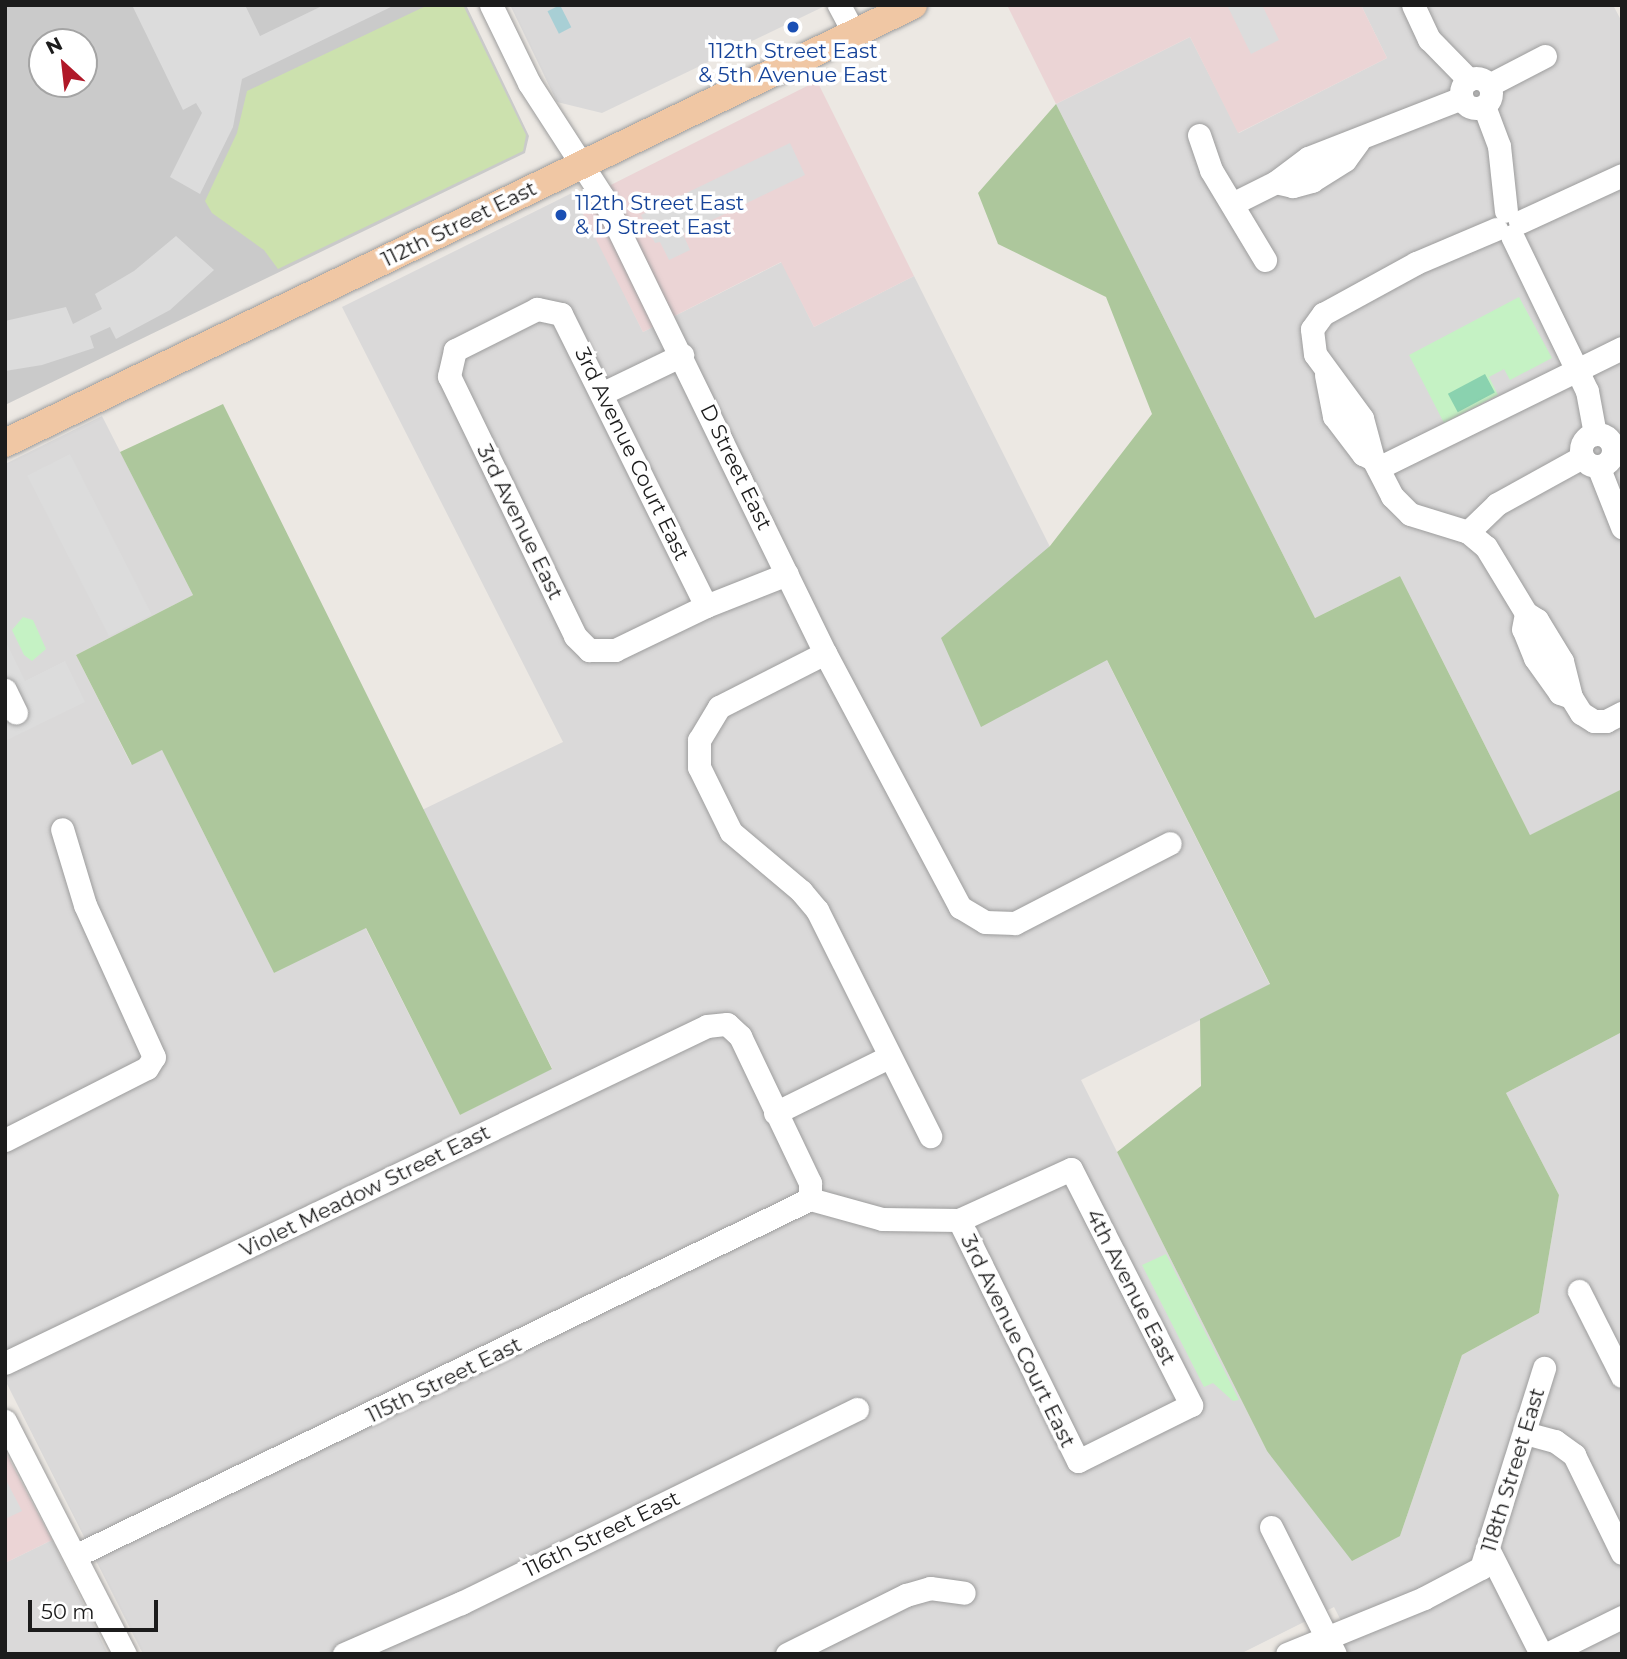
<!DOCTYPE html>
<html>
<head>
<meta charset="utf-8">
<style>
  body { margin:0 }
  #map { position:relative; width:1627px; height:1659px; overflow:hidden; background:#ece8e3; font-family:Montserrat,sans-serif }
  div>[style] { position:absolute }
  .residential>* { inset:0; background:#dad9d9 }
  .commercial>* { inset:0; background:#ebd4d5 }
  .religious>* { inset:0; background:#cacaca }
  .grass>* { inset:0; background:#cce1ae }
  .forest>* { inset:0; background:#adc79c }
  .park>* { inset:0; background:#c5f2c4 }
  .pitch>* { inset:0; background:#8ad2af; transform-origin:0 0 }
  .parking>* { inset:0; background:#dcdcdc; transform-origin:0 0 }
  .water>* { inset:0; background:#a8cfd5; transform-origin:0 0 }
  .roads { filter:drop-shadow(0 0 2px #9d9d9d) drop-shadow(0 0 2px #9d9d9d) }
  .minor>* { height:23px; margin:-11.5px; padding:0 11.5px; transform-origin:11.5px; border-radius:11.5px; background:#fff }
  .minor>.ring { margin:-11.5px; padding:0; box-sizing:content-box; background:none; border:23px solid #fff; border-radius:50% }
  .major>* { height:28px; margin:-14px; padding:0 14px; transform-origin:14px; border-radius:14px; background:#f0c7a4 }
  .dots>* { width:19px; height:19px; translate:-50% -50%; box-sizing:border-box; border:4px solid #fff; border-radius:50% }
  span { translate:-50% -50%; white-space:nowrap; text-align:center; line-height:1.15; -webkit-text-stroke:7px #fff; paint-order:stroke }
  .transit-label { font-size:21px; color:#164399 }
  .left { translate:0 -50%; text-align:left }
  .street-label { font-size:21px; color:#1c1c1c }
  .frame { position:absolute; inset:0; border:7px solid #1c1c1c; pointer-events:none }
  .north { position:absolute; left:28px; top:28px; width:70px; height:70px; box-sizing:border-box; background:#fff; border:2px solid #a4a4a4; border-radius:50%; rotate:333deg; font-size:19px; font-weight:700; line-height:28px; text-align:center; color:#1c1c1c }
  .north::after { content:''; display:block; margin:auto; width:24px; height:32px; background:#b01828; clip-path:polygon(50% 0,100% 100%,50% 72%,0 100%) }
  .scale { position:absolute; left:28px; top:1600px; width:130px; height:32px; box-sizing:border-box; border:4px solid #1c1c1c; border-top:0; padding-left:9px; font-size:21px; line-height:24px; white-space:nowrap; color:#1c1c1c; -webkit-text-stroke:5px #fff; paint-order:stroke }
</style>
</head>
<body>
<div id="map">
  <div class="residential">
    <div style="clip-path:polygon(510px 5px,827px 5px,602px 113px,557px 102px)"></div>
    <div style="clip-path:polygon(1361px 5px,1613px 5px,1622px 22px,1622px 789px,1530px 835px,1400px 576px,1315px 618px,1056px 104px,1190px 37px,1239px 133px,1387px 58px)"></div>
    <div style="clip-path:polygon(574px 192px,643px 332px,782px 262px,814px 327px,914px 276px,1270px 985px,1081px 1080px,1267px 1451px,1400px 1536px,1462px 1355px,1539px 1313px,1559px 1195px,1506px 1093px,1622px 1032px,1622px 1654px,1324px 1654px,1351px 1640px,1334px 1607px,1240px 1654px,143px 1654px,5px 1380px,5px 464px,102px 416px,193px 595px,76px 655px,131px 764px,162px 750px,274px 973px,365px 927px,460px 1115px,552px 1068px,422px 810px,563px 742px,342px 307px)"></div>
    <div style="clip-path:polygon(52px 1540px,108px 1654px,5px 1654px,5px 1563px)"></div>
  </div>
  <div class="commercial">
    <div style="clip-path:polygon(1007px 5px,1361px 5px,1387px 58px,1238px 133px,1190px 37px,1056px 104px)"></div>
    <div style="clip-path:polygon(817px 81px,914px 276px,814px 327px,781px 262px,643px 332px,577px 202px)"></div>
    <div style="clip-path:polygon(5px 1451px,52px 1540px,5px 1563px)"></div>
  </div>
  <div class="religious">
    <div style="clip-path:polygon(evenodd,5px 5px,466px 5px,529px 136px,525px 153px,5px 405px,5px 5px,42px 42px,84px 42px,84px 84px,42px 84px,42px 42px)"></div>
  </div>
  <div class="grass">
    <div style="clip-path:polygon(428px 5px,463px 5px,526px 135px,523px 151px,278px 269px,264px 250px,212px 213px,205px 201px,237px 133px,247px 91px)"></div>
  </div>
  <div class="forest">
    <div style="clip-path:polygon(1056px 104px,1315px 618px,1400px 576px,1530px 835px,1622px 789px,1622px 1032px,1506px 1093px,1559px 1195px,1539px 1313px,1462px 1355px,1400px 1536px,1352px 1561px,1267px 1451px,1117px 1152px,1201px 1086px,1200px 1019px,1270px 984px,1107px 660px,981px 727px,941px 638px,1050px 546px,1152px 414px,1106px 297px,998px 244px,978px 193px)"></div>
    <div style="clip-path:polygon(223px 404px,552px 1069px,460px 1115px,366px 928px,274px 973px,162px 750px,132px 765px,76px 655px,193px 595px,120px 452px)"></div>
  </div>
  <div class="park">
    <div style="clip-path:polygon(1519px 297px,1552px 358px,1510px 380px,1504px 369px,1489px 377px,1498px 395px,1444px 423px,1409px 355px)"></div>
    <div style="clip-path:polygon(23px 617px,33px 620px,46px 649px,32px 661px,24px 655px,12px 630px)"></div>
    <div style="clip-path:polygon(1166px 1254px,1239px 1400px,1233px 1401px,1213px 1383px,1204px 1387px,1142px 1265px)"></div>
  </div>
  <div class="pitch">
    <div style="left:1485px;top:374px;width:21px;height:42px;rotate:62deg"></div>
  </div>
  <div class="parking">
    <div style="clip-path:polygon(132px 5px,245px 5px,260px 36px,324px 5px,395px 5px,242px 79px,233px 127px,200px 194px,170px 177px,202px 113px,196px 103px,183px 110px)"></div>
    <div style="clip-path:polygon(1227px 5px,1262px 5px,1279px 40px,1251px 54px)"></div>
    <div style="clip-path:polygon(790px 143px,805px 175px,683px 234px,690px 250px,669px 260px,660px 242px,655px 243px,641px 215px)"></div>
    <div style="clip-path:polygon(176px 236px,214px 270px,170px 310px,116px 339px,110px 327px,90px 336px,94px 348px,42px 365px,5px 371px,5px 321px,66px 307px,73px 324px,102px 309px,95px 294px,134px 271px)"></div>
    <div style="left:70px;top:454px;width:180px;height:48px;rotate:63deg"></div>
    <div style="clip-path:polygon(5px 640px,25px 681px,65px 661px,85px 702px,5px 741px)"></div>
    <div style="clip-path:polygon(5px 1478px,22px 1511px,5px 1519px)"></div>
  </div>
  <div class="water">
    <div style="left:560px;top:5px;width:25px;height:14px;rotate:63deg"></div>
  </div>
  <div class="roads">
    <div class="minor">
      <div style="left:491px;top:5px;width:87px;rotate:64deg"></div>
      <div style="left:529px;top:83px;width:135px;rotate:57.1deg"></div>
      <div style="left:602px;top:196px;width:509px;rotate:63.99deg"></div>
      <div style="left:825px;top:653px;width:288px;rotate:62deg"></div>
      <div style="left:960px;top:907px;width:29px;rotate:31deg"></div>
      <div style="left:985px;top:922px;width:30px;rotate:2deg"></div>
      <div style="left:1015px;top:923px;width:174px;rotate:-27.3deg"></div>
      <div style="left:839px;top:5px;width:32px;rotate:62deg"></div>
      <div style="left:1413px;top:5px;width:38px;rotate:65deg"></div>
      <div style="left:1429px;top:39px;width:57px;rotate:45.7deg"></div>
      <div class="ring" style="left:1461px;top:78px;width:7px;height:7px"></div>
      <div style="left:1489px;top:85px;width:63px;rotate:-27.4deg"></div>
      <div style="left:1484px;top:106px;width:43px;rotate:69.4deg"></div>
      <div style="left:1499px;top:146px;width:65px;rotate:83.9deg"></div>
      <div style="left:1199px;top:135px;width:37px;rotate:71deg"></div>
      <div style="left:1211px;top:170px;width:105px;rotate:59deg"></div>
      <div style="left:1358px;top:142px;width:22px;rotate:126deg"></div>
      <div style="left:1345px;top:160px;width:39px;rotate:148deg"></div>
      <div style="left:1312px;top:181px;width:20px;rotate:165deg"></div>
      <div style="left:1293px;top:186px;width:17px;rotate:-167deg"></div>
      <div style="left:1276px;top:182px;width:40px;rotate:-37deg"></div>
      <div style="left:1308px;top:158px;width:165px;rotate:-21.3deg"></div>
      <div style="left:1234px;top:203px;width:47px;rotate:-26.6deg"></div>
      <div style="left:1520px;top:222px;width:112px;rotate:-24.7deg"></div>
      <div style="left:1512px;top:236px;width:172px;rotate:64.2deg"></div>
      <div style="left:1587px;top:391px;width:44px;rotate:79.5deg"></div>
      <div style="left:1326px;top:375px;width:42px;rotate:79deg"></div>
      <div style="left:1334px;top:416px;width:48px;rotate:52.7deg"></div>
      <div style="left:1363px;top:454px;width:11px;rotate:27deg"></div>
      <div style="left:1373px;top:459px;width:42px;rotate:-105deg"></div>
      <div style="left:1362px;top:418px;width:79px;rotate:-126.3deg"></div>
      <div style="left:1315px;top:354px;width:25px;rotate:-97deg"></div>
      <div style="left:1312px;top:329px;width:19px;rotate:-54deg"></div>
      <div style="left:1323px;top:314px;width:106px;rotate:-28.7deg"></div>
      <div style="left:1416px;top:263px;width:87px;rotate:-23deg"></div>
      <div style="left:603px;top:393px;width:88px;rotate:-25.7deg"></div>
      <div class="ring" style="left:1581px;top:434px;width:9px;height:9px"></div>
      <div style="left:1373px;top:459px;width:42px;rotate:62.8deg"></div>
      <div style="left:1392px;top:496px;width:25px;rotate:45deg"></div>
      <div style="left:1410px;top:514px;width:61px;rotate:17.2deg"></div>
      <div style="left:1468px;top:532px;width:23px;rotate:40deg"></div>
      <div style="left:1486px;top:547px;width:77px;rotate:58.8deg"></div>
      <div style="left:1526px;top:613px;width:13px;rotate:32deg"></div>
      <div style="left:1537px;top:620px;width:48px;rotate:58.6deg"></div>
      <div style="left:1562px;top:661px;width:37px;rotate:76deg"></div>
      <div style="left:1571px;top:697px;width:12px;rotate:-160deg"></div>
      <div style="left:1560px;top:693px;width:43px;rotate:-125.5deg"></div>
      <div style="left:1535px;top:658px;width:31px;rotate:-112deg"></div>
      <div style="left:1523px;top:629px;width:16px;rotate:-79deg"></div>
      <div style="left:1598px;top:466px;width:66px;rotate:68.5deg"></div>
      <div style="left:1378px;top:468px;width:272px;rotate:-26.2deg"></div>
      <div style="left:1468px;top:532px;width:40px;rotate:-44deg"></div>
      <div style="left:1497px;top:504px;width:97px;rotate:-28.9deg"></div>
      <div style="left:706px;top:606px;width:326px;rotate:-116.4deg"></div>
      <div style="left:561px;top:314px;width:25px;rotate:-168deg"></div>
      <div style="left:537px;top:309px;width:92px;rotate:153.4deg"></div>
      <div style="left:455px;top:350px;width:27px;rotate:103deg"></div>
      <div style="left:449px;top:376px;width:289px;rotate:64.1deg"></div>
      <div style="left:575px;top:636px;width:20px;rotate:45deg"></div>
      <div style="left:589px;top:650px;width:26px"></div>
      <div style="left:615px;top:650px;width:101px;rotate:-25.8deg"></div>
      <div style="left:706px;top:606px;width:87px;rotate:-21.6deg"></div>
      <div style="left:825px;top:653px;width:119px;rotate:153deg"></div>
      <div style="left:719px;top:707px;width:39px;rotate:121deg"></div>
      <div style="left:699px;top:740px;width:27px;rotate:90deg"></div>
      <div style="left:699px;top:767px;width:72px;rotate:63.8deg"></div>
      <div style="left:731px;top:832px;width:92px;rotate:40.1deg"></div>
      <div style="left:801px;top:891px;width:25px;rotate:50deg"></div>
      <div style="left:817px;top:910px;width:253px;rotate:63.4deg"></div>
      <div style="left:5px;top:690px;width:25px;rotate:64deg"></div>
      <div style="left:1571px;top:697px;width:19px;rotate:58deg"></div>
      <div style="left:1581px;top:713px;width:15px;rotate:32deg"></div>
      <div style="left:1594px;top:721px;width:12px"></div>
      <div style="left:1606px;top:721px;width:18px;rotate:-27deg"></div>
      <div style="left:775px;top:1113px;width:127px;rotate:-26.2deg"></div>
      <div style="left:5px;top:1140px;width:159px;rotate:-26.9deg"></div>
      <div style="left:147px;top:1068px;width:13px;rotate:-58deg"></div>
      <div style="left:154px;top:1057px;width:167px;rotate:-114.4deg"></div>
      <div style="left:85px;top:905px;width:79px;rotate:-106.8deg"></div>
      <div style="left:810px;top:1199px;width:75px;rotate:15.5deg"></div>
      <div style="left:882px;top:1219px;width:77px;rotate:0.7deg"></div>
      <div style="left:959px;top:1220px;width:123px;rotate:-24.5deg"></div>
      <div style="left:1071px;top:1169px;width:265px;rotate:63deg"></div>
      <div style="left:1191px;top:1405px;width:126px;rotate:153.6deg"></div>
      <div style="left:1078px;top:1461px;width:269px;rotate:-116.3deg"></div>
      <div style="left:1579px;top:1291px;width:95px;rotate:63.2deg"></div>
      <div style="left:5px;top:1363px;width:779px;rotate:-25.64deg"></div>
      <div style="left:707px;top:1026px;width:20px;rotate:-6deg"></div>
      <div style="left:727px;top:1024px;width:18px;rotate:43deg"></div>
      <div style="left:740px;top:1036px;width:163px;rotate:64.5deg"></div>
      <div style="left:810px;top:1183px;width:16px;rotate:90deg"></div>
      <div style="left:5px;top:1421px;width:262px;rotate:62.8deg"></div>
      <div style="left:1525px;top:1433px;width:31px;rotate:15deg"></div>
      <div style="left:1555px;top:1441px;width:24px;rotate:36deg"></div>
      <div style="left:1574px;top:1455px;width:109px;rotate:63.9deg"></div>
      <div style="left:1271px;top:1527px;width:142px;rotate:63.3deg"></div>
      <div style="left:1489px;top:1551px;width:115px;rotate:63.2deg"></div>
      <div style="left:75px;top:1556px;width:817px;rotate:-25.91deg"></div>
      <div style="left:344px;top:1654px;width:128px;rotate:-23.6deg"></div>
      <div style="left:461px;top:1603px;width:441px;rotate:-26.1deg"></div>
      <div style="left:787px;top:1654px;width:133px;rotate:-26.4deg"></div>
      <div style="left:906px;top:1595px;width:25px;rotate:-16deg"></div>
      <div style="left:930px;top:1588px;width:34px;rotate:8deg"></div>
      <div style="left:1287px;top:1654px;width:148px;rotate:-22.2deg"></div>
      <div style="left:1424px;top:1598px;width:64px;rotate:-27.8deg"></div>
      <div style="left:1481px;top:1568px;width:210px;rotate:-72.5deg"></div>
      <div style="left:1547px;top:1654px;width:84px;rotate:-26.3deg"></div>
    </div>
    <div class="major">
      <div style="left:5px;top:443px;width:1008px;rotate:-25.75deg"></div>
    </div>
  </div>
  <div class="dots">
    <div style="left:793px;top:27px;background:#1a4fb4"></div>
    <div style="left:561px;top:215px;background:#1a4fb4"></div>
  </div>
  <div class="transit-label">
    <span style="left:793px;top:63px">112th Street East<br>&amp; 5th Avenue East</span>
    <span class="left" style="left:575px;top:215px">112th Street East<br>&amp; D Street East</span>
  </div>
  <div class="street-label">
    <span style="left:459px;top:224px;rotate:-26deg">112th Street East</span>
    <span style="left:632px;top:454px;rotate:64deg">3rd Avenue Court East</span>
    <span style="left:736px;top:467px;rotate:64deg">D Street East</span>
    <span style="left:520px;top:522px;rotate:64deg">3rd Avenue East</span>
    <span style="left:365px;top:1191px;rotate:-26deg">Violet Meadow Street East</span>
    <span style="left:1131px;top:1287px;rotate:63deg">4th Avenue East</span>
    <span style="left:1018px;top:1341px;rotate:64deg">3rd Avenue Court East</span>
    <span style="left:444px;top:1380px;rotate:-26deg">115th Street East</span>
    <span style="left:1513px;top:1470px;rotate:-73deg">118th Street East</span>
    <span style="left:602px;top:1534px;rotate:-26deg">116th Street East</span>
  </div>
  <div class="frame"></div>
  <div class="north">N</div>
  <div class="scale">50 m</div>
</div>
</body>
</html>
